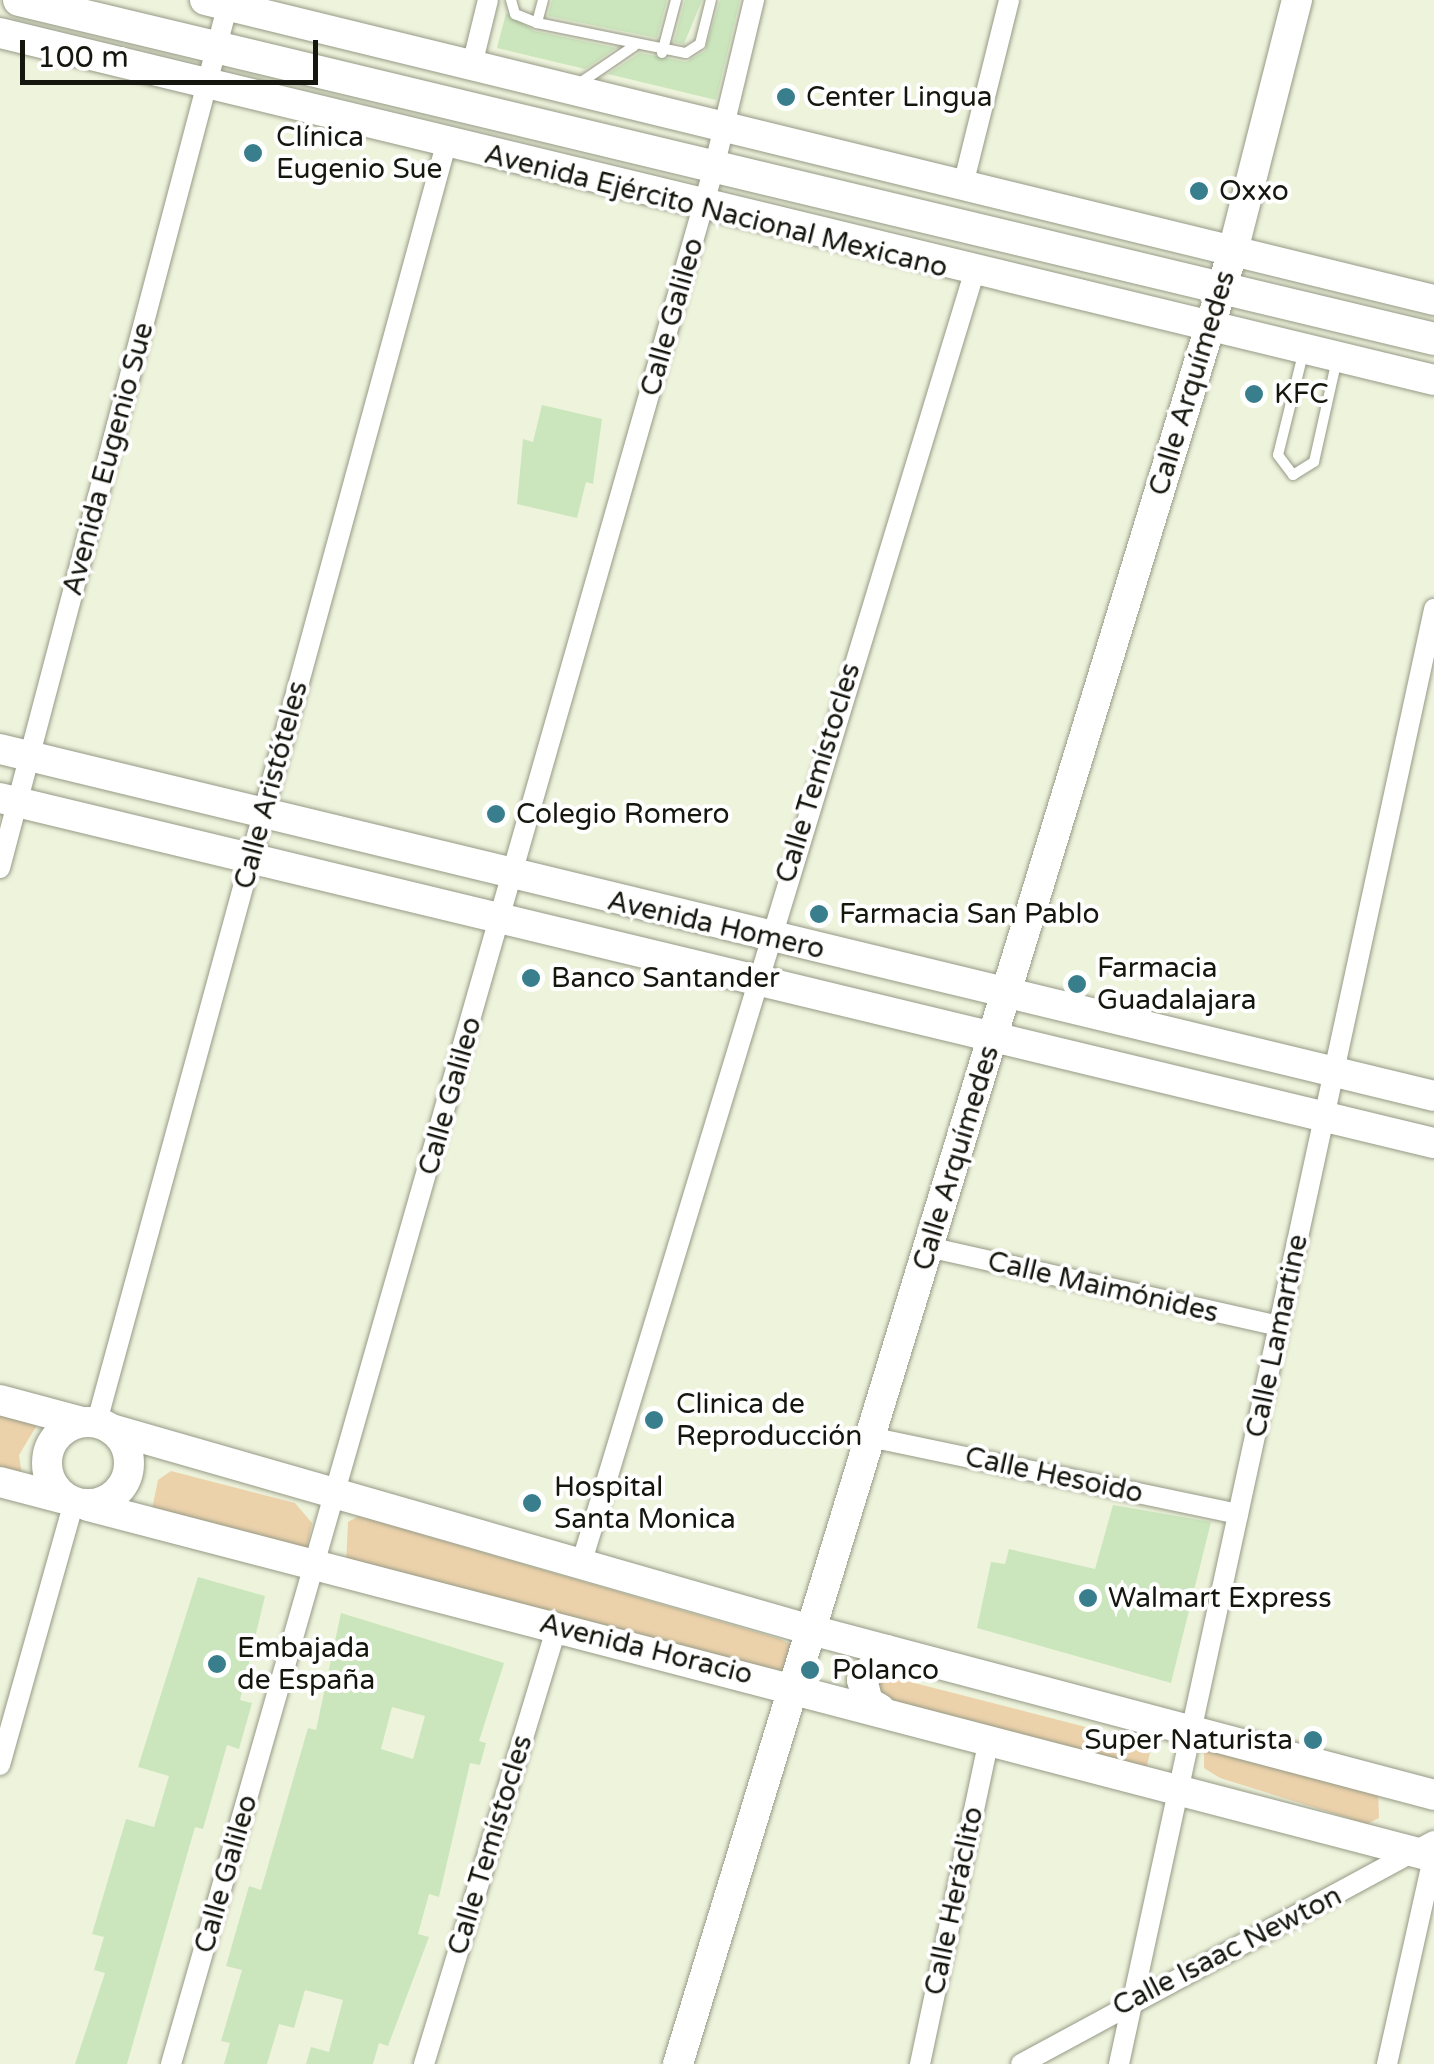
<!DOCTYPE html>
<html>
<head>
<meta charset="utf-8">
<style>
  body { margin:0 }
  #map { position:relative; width:1434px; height:2064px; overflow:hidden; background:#eef3dc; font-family:"Varela Round",sans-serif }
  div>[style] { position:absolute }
  .green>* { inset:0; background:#ecd2ab }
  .building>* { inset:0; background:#cbe6bd }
  .roads { filter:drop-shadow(0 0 2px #969a86) drop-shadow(0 0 2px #969a86) }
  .lane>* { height:10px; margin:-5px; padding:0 5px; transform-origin:5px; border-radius:5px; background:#fff }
  .street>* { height:20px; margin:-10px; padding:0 10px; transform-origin:10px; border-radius:10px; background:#fff }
  .secondary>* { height:30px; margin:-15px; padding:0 15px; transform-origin:15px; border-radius:15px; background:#fff }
  .secondary>.ring { margin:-15px; padding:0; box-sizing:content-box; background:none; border:30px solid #fff; border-radius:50% }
  .primary>* { height:32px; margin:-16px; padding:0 16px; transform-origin:16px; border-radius:16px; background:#fff }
  .dots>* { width:28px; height:28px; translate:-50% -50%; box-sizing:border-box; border:5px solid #fff; border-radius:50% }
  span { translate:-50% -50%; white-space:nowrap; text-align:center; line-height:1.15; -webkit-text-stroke:8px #fff; paint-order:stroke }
  .poi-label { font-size:28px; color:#15160e }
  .left { translate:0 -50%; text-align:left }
  .right { translate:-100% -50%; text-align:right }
  .street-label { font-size:28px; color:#15160e }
  .scale { position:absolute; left:20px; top:40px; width:298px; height:45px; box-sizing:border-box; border:5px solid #15160e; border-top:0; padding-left:12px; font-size:30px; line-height:35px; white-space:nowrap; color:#15160e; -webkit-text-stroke:8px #fff; paint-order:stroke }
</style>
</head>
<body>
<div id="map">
  <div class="green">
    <div style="clip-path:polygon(0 1409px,37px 1425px,19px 1455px,23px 1482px,0 1476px)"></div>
    <div style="clip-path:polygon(171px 1471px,295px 1503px,312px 1523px,305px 1557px,152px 1509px,158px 1480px)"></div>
    <div style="clip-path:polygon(359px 1516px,780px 1639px,799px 1649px,792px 1679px,346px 1565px,348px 1522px)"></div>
    <div style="clip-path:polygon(887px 1676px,1152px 1744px,1145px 1774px,927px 1717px,881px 1695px,878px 1679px)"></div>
    <div style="clip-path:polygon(1204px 1746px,1378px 1791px,1379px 1818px,1367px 1824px,1220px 1778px,1204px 1768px)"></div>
  </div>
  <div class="building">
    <div style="clip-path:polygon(552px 0,667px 0,657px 38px,548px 16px)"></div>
    <div style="clip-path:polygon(685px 0,702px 0,684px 44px,674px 42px)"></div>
    <div style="clip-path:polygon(720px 0,740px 0,716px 100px,608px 74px,640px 53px,686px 62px,705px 51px)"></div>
    <div style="clip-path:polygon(506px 13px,534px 31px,616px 48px,585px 69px,497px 48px)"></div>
    <div style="clip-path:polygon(542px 405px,602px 419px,593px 484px,586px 482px,577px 518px,517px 504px,523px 439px,533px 442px)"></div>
    <div style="clip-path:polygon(1113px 1505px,1211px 1522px,1171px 1683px,977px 1628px,991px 1562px,1005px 1564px,1009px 1549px,1095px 1569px)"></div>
    <div style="clip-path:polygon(198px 1577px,265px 1596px,240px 1700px,252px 1703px,239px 1749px,227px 1745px,203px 1829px,195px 1827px,127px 2064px,75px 2064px,105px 1973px,94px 1970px,104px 1937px,92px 1934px,126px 1819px,154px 1827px,169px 1776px,138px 1767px)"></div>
    <div style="clip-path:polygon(evenodd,341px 1613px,504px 1663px,479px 1741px,486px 1743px,480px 1765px,470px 1763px,439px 1897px,429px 1894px,418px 1934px,429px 1937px,388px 2046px,379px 2043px,373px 2064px,306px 2064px,311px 2047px,329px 2052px,343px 2000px,305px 1990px,294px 2028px,279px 2024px,267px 2064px,224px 2064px,230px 2043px,221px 2041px,242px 1970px,226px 1966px,249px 1886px,261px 1890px,308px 1728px,316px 1730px,341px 1613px,392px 1707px,425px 1716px,413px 1759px,381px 1749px,392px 1707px)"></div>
  </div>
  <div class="roads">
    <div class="lane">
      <div style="left:511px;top:0;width:15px;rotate:74deg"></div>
      <div style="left:515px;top:14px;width:24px;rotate:22deg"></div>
      <div style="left:543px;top:0;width:24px;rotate:105deg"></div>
      <div style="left:537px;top:23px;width:152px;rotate:11.4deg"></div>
      <div style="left:686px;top:53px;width:17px;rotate:-33deg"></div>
      <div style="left:700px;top:44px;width:45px;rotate:-76deg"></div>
      <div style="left:662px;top:53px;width:55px;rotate:-75.2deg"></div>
      <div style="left:577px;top:85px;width:69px;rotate:-34.4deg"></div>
      <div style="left:1304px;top:350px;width:108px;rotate:103.9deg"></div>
      <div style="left:1278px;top:455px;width:25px;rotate:53deg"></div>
      <div style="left:1293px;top:475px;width:25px;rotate:-32deg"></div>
      <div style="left:1314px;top:462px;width:106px;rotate:-77.4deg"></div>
    </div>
    <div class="street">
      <div style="left:472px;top:65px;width:67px;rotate:-76.2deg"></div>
      <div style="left:963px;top:185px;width:191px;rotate:-76deg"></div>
      <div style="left:0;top:868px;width:898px;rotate:-75.22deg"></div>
      <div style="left:928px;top:1247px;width:360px;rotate:12.7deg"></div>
      <div style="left:96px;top:1425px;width:1327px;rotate:-74.71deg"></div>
      <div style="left:870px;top:1437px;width:376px;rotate:11.8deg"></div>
      <div style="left:582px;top:1561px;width:1346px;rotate:-73.07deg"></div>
      <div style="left:0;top:1765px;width:273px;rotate:-74.3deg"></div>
      <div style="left:171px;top:2064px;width:1972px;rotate:-74.02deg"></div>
      <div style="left:714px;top:168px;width:173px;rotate:-76.6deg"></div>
      <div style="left:424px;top:2064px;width:458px;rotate:-73.1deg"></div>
      <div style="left:920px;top:2064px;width:333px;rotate:-78deg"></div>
      <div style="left:1021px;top:2064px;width:469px;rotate:-28.4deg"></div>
      <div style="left:1119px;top:2064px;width:1489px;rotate:-77.78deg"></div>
      <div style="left:1387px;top:2064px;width:215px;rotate:-77.4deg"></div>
    </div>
    <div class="secondary">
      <div style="left:205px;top:0;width:1265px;rotate:13.72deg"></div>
      <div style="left:0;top:33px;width:1475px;rotate:13.6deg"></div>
      <div style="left:0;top:749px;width:1475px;rotate:13.6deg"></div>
      <div style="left:0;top:798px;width:1475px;rotate:13.53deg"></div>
      <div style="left:0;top:1400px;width:85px;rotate:15deg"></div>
      <div class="ring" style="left:47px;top:1422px;width:52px;height:52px"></div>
      <div style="left:111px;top:1429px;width:728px;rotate:16.02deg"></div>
      <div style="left:811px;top:1630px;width:644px;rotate:14.83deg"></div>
      <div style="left:0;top:1482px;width:63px;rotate:14.7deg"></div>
      <div style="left:88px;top:1506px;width:1391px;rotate:14.62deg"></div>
      <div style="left:880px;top:1709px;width:14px;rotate:-150deg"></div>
      <div style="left:868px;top:1702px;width:23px;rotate:-105deg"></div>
      <div style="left:862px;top:1680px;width:39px;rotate:-50deg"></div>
      <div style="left:678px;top:2064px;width:1896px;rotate:-72.98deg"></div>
      <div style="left:1233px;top:251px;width:259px;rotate:-75.7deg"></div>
    </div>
    <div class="primary">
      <div style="left:19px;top:0;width:1455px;rotate:13.47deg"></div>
    </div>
  </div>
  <div class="dots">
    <div style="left:786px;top:97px;background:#397e8c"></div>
    <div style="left:253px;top:153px;background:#397e8c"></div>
    <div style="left:1199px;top:191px;background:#397e8c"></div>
    <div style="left:1254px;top:394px;background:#397e8c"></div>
    <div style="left:496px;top:814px;background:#397e8c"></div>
    <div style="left:819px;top:914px;background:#397e8c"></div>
    <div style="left:531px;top:978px;background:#397e8c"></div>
    <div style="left:1077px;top:984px;background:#397e8c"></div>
    <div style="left:654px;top:1420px;background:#397e8c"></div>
    <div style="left:532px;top:1503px;background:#397e8c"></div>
    <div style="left:1088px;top:1598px;background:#397e8c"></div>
    <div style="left:217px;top:1664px;background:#397e8c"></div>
    <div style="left:810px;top:1670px;background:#397e8c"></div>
    <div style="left:1313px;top:1740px;background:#397e8c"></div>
  </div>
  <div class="poi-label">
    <span class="left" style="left:806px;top:97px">Center Lingua</span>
    <span class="left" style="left:276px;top:153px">Clínica<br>Eugenio Sue</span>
    <span class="left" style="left:1219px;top:191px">Oxxo</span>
    <span class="left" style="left:1274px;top:394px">KFC</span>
    <span class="left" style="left:516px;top:814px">Colegio Romero</span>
    <span class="left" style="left:839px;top:914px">Farmacia San Pablo</span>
    <span class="left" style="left:1097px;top:984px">Farmacia<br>Guadalajara</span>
    <span class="left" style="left:551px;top:978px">Banco Santander</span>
    <span class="left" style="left:676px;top:1420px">Clinica de<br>Reproducción</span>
    <span class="left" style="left:554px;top:1503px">Hospital<br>Santa Monica</span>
    <span class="left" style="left:1108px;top:1598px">Walmart Express</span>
    <span class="left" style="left:237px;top:1664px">Embajada<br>de España</span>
    <span class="left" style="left:832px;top:1670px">Polanco</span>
    <span class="right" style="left:1293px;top:1740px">Super Naturista</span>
  </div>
  <div class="street-label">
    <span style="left:716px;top:211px;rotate:14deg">Avenida Ejército Nacional Mexicano</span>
    <span style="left:672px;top:317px;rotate:-74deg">Calle Galileo</span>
    <span style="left:1192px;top:383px;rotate:-73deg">Calle Arquímedes</span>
    <span style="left:108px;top:459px;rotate:-75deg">Avenida Eugenio Sue</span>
    <span style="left:818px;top:773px;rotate:-73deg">Calle Temístocles</span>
    <span style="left:271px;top:785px;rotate:-75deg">Calle Aristóteles</span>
    <span style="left:716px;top:925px;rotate:13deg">Avenida Homero</span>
    <span style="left:450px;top:1096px;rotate:-74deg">Calle Galileo</span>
    <span style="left:956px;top:1158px;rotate:-73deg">Calle Arquímedes</span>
    <span style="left:1103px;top:1287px;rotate:13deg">Calle Maimónides</span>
    <span style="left:1277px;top:1336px;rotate:-78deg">Calle Lamartine</span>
    <span style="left:1054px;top:1475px;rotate:12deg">Calle Hesoido</span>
    <span style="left:646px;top:1649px;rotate:14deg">Avenida Horacio</span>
    <span style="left:490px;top:1845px;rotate:-73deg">Calle Temístocles</span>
    <span style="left:226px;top:1874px;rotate:-74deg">Calle Galileo</span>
    <span style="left:954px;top:1901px;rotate:-78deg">Calle Heráclito</span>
    <span style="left:1227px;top:1951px;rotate:-27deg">Calle Isaac Newton</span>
  </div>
  <div class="scale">100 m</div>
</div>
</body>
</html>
